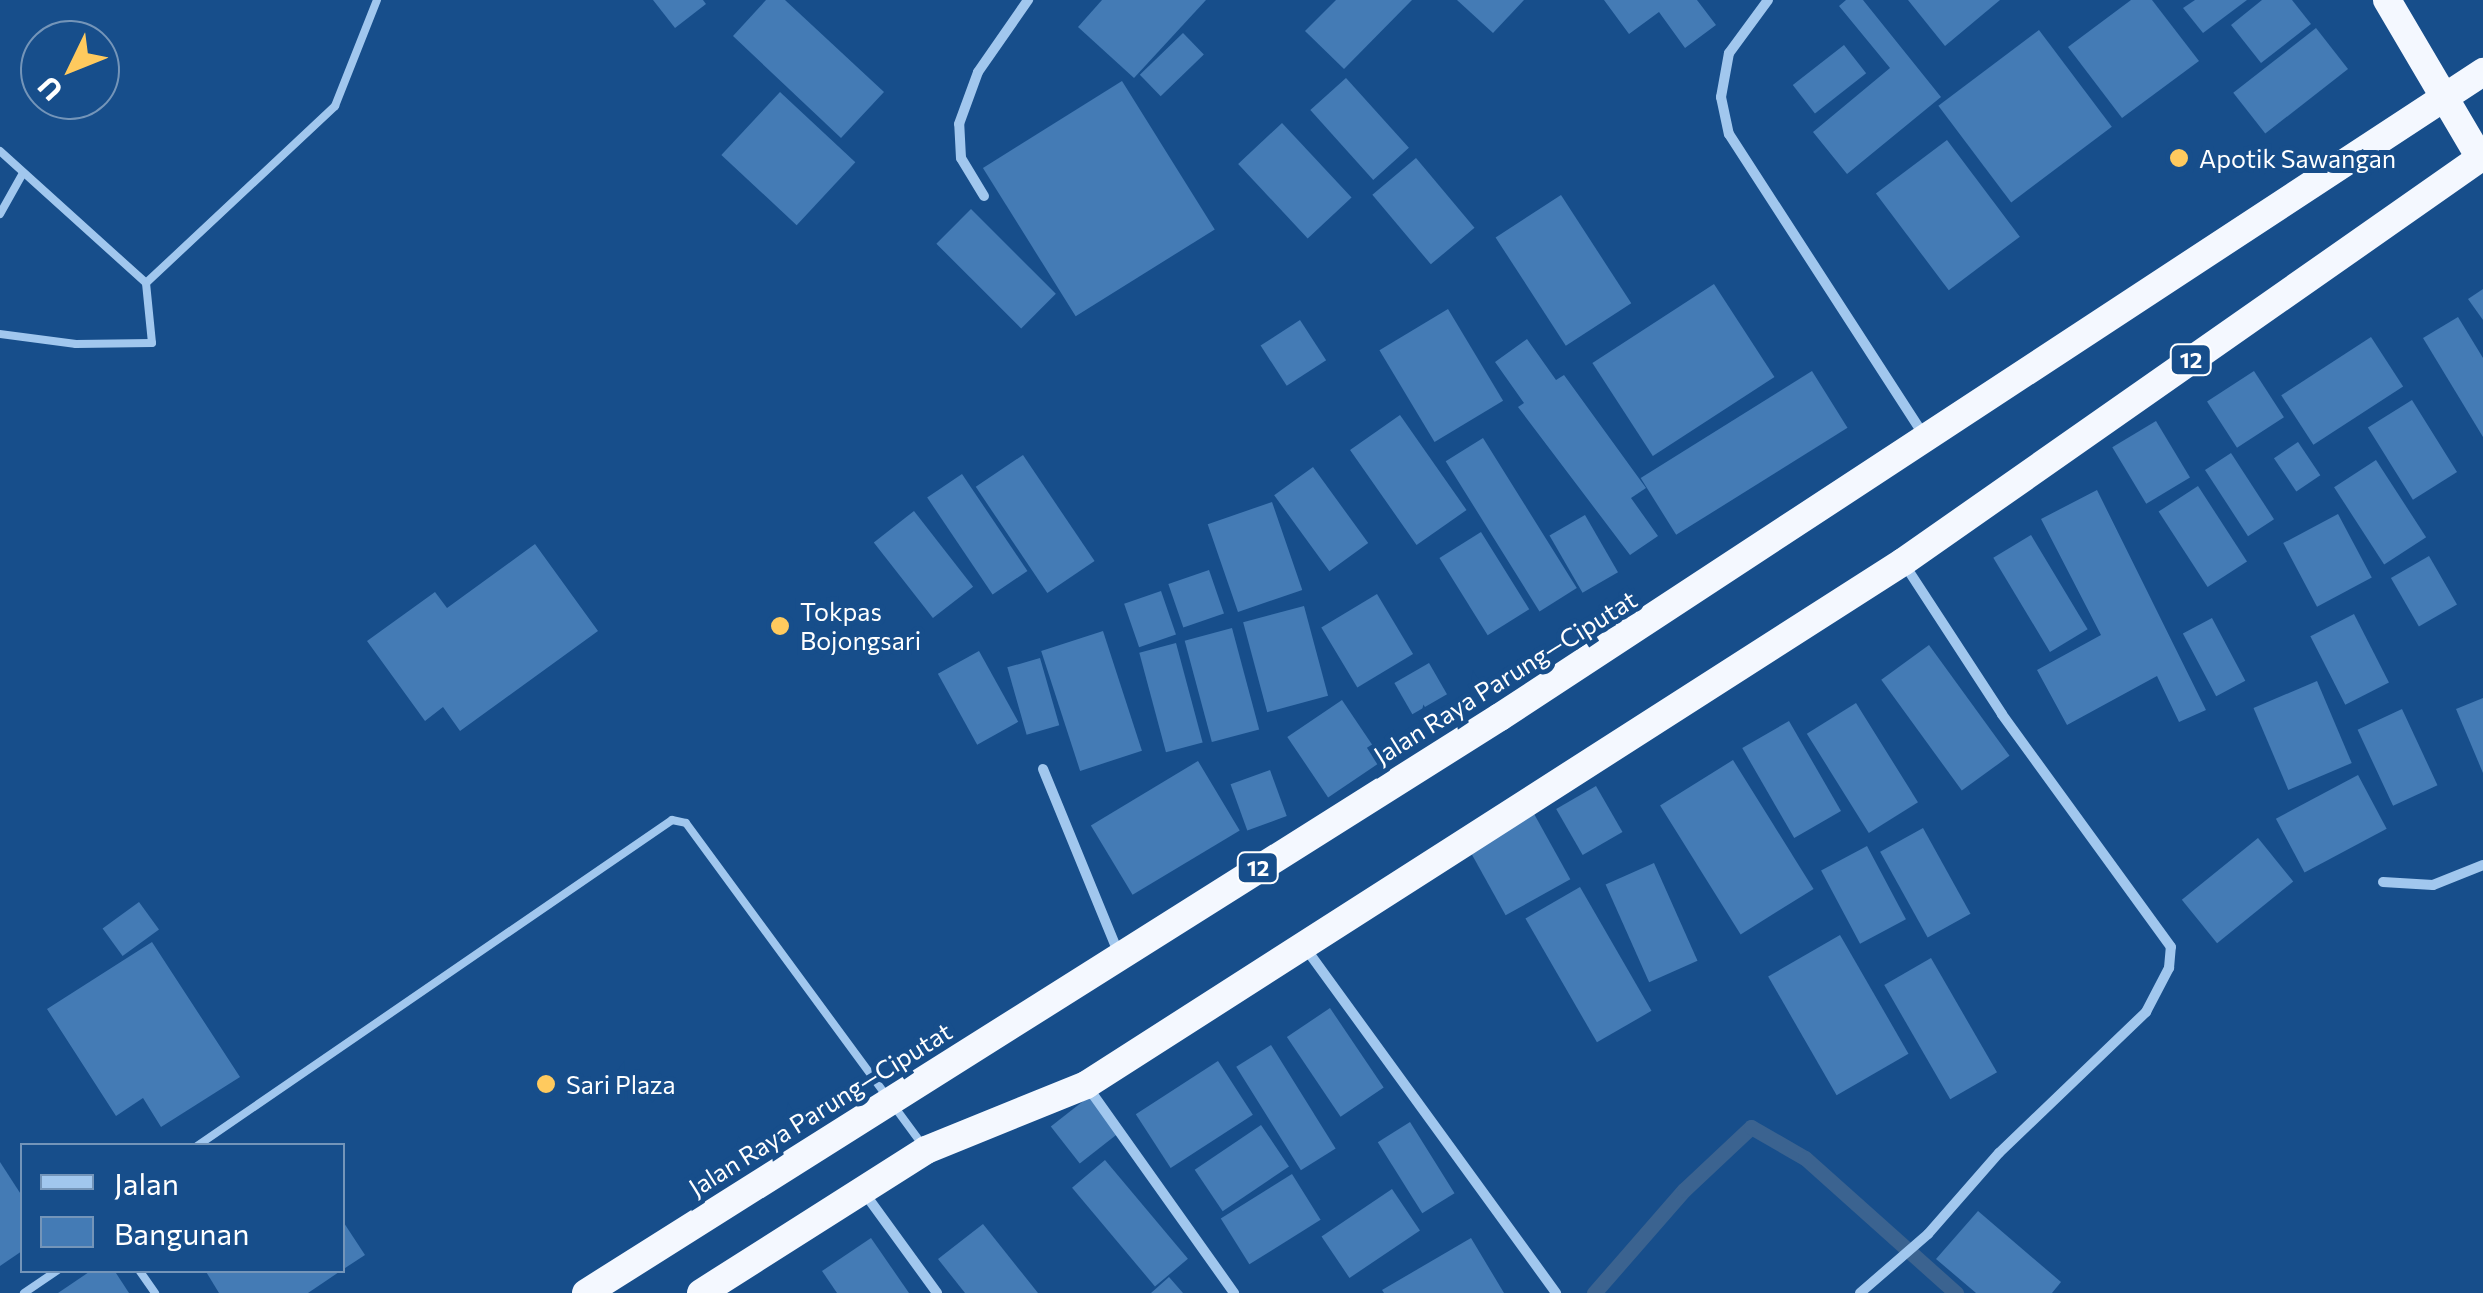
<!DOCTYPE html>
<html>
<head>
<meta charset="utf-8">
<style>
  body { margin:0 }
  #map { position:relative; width:2483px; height:1293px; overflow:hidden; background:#174e8b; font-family:Commissioner,sans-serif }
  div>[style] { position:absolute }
  .stream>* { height:15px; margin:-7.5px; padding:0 7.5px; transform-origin:7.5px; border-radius:7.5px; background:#3b6390 }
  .building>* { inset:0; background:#447bb5; transform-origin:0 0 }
  .service>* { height:8px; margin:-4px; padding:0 4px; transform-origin:4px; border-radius:4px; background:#a1c7ee }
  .minor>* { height:10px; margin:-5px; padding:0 5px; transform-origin:5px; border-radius:5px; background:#a1c7ee }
  .trunk>* { height:28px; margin:-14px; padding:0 14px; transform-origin:14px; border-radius:14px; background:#f4f8ff }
  .dots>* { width:28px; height:28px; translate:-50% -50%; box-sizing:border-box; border:5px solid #174e8b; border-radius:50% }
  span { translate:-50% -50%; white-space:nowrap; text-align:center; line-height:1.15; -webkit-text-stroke:10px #174e8b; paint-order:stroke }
  .shield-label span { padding:2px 8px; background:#174e8b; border:2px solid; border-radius:8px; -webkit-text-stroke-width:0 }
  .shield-label { font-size:22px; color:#fff; font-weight:700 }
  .poi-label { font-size:25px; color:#fff }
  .left { translate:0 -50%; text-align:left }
  .street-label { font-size:25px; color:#fff }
  .legend { position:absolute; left:20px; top:1143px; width:325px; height:130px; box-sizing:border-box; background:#174e8b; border:2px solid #7495b9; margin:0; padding:12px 18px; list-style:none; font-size:30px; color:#fff }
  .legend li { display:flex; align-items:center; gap:20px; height:50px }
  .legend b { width:50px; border:2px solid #7495b9 }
  .north { position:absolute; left:20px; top:20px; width:100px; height:100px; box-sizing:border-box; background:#174e8b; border:2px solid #7495b9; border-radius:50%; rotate:227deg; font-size:28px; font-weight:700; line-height:40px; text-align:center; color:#fff }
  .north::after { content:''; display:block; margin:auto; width:35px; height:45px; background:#ffca5e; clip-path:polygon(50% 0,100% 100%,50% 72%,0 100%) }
</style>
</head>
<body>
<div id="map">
  <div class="stream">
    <div style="left:1594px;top:1293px;width:137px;rotate:-48.9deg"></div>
    <div style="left:1684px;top:1190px;width:92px;rotate:-43.2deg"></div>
    <div style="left:1751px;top:1127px;width:62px;rotate:29.9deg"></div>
    <div style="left:1805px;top:1158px;width:203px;rotate:41.8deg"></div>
  </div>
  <div class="building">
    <div style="clip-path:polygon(653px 0,703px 0,706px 4px,675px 28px)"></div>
    <div style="clip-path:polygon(766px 0,785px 0,884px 92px,841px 138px,733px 36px)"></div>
    <div style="clip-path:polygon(1102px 0,1206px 0,1134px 78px,1078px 27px)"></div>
    <div style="clip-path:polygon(1336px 0,1412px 0,1344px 69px,1305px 31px)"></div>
    <div style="clip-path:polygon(1457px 0,1524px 0,1493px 33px)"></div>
    <div style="clip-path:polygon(1604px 0,1697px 0,1716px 25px,1685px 48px,1659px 12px,1629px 34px)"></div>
    <div style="clip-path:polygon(1846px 0,1863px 0,1941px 97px,1847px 174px,1813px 132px,1890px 68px,1839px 6px)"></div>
    <div style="clip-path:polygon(1908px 0,2000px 0,1945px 46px)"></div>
    <div style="clip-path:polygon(2131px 0,2152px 0,2199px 61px,2122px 118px,2068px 47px)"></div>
    <div style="clip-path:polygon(2195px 0,2247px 0,2203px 33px,2183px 8px)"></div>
    <div style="clip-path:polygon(2262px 0,2292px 0,2311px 24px,2261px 63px,2231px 25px)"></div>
    <div style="left:2316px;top:28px;width:52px;height:105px;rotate:52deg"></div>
    <div style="left:2039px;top:30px;width:121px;height:126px;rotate:53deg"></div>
    <div style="left:1183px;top:33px;width:30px;height:60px;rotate:46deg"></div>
    <div style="left:1844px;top:45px;width:36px;height:65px;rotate:52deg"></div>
    <div style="left:1346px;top:78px;width:94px;height:48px;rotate:48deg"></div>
    <div style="left:1122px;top:81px;width:175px;height:164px;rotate:58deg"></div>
    <div style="left:780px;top:92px;width:103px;height:86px;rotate:43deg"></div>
    <div style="left:1282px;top:123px;width:102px;height:60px;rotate:47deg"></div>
    <div style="left:1947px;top:140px;width:121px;height:89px;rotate:53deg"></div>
    <div style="left:1416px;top:158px;width:91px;height:57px;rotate:50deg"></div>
    <div style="left:1561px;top:195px;width:129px;height:78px;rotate:57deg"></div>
    <div style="left:971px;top:209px;width:120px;height:49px;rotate:45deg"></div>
    <div style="left:1714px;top:284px;width:111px;height:145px;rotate:57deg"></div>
    <div style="clip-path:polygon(2483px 289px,2483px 320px,2468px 299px)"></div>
    <div style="left:1448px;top:309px;width:107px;height:80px;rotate:59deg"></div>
    <div style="clip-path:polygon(2458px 317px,2483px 358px,2483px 437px,2423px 338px)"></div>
    <div style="left:1300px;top:320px;width:48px;height:47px;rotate:57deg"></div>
    <div style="left:2371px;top:337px;width:59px;height:107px;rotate:57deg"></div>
    <div style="clip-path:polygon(1527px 339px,1556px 380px,1564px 375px,1646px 488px,1631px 498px,1658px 536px,1630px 555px,1518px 407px,1524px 403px,1495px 362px)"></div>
    <div style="left:1812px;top:371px;width:67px;height:202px;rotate:58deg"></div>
    <div style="left:2254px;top:371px;width:55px;height:56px;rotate:57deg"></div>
    <div style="left:2412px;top:400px;width:85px;height:52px;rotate:58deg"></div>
    <div style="left:1400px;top:415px;width:116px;height:61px;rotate:55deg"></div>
    <div style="left:2156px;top:421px;width:66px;height:51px;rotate:59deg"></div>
    <div style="left:1483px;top:438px;width:177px;height:44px;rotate:58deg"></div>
    <div style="left:2298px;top:442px;width:40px;height:29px;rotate:56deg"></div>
    <div style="left:2231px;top:453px;width:79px;height:31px;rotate:57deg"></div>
    <div style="left:1023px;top:455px;width:128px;height:57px;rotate:56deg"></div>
    <div style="left:2376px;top:460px;width:92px;height:50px;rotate:57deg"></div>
    <div style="left:1313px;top:467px;width:94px;height:48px;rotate:54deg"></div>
    <div style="left:962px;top:474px;width:117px;height:42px;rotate:56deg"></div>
    <div style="left:2198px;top:486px;width:90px;height:47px;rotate:57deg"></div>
    <div style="clip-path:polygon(2097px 490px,2206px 710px,2179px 722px,2157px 676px,2067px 725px,2037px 670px,2101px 635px,2041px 519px)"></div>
    <div style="left:1272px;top:502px;width:93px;height:68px;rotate:71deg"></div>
    <div style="left:914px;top:511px;width:96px;height:51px;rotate:52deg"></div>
    <div style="left:2338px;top:514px;width:72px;height:62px;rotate:62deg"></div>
    <div style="left:1585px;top:515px;width:66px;height:41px;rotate:60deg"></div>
    <div style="left:1481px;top:532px;width:91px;height:49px;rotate:58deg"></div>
    <div style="left:2031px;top:535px;width:110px;height:44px;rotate:59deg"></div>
    <div style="clip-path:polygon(535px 544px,598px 631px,460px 731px,443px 707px,425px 721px,367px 641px,435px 592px,447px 608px)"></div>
    <div style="left:2429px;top:556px;width:56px;height:44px;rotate:60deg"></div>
    <div style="left:1209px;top:570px;width:46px;height:43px;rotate:71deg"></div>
    <div style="left:1161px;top:591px;width:46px;height:39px;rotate:71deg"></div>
    <div style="left:1377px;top:594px;width:70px;height:65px;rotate:59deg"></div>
    <div style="left:1304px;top:606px;width:93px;height:63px;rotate:75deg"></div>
    <div style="left:2354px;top:614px;width:77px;height:49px;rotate:63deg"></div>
    <div style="left:2212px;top:618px;width:71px;height:33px;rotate:62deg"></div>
    <div style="left:1232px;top:628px;width:105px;height:49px;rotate:75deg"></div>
    <div style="left:1103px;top:631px;width:126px;height:65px;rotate:72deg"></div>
    <div style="left:1176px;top:643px;width:103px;height:38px;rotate:75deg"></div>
    <div style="left:1929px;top:645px;width:137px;height:59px;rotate:54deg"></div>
    <div style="left:979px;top:651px;width:81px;height:47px;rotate:61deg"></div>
    <div style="left:1040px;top:658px;width:70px;height:34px;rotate:74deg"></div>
    <div style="left:1429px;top:663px;width:36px;height:40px;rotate:60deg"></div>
    <div style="left:2317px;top:681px;width:89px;height:69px;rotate:67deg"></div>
    <div style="clip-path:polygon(2483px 698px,2483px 773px,2456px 709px)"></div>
    <div style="left:1342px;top:700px;width:73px;height:66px;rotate:56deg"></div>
    <div style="left:1856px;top:703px;width:117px;height:58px;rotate:58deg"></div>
    <div style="left:2402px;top:709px;width:84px;height:49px;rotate:65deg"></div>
    <div style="left:1789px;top:721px;width:104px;height:54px;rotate:60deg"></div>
    <div style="left:1733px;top:760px;width:152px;height:86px;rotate:58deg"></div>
    <div style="left:1198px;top:761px;width:81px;height:125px;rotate:59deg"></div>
    <div style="left:1270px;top:770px;width:49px;height:42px;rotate:70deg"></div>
    <div style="left:2358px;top:775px;width:61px;height:93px;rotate:62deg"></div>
    <div style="left:1596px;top:786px;width:53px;height:46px;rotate:60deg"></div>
    <div style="left:1533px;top:812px;width:77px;height:74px;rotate:61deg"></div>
    <div style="left:1923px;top:828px;width:98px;height:49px;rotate:61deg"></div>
    <div style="left:2258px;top:838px;width:56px;height:98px;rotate:51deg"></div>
    <div style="left:1867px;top:846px;width:83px;height:52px;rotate:62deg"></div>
    <div style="left:1654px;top:863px;width:107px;height:53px;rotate:66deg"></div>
    <div style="left:1580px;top:887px;width:143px;height:63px;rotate:60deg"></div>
    <div style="left:139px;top:902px;width:34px;height:45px;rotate:54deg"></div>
    <div style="left:1840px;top:935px;width:137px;height:83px;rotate:60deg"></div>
    <div style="clip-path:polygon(152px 942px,240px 1077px,161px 1127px,143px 1098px,116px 1116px,47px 1009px)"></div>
    <div style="left:1931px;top:958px;width:132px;height:54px;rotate:60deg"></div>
    <div style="left:1330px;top:1008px;width:96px;height:52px;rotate:56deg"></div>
    <div style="left:1271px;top:1045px;width:122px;height:41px;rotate:58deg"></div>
    <div style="left:1218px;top:1061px;width:64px;height:98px;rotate:57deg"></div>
    <div style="left:1091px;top:1095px;width:47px;height:51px;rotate:52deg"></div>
    <div style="left:1410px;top:1122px;width:84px;height:38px;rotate:58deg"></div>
    <div style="left:1261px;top:1125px;width:50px;height:80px;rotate:56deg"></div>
    <div style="left:1105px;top:1160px;width:129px;height:43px;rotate:50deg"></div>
    <div style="clip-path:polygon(0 1162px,22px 1196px,22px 1251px,0 1266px)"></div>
    <div style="left:1292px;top:1174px;width:54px;height:84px;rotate:58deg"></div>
    <div style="left:1392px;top:1189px;width:50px;height:85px;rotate:56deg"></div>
    <div style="clip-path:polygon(1978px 1211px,2061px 1282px,2052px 1293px,1976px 1293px,1936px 1259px)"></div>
    <div style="clip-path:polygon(342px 1220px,365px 1255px,342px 1270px)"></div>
    <div style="clip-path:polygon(983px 1224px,1038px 1293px,965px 1293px,938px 1259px)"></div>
    <div style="clip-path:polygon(871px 1238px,909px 1293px,837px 1293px,822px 1271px)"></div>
    <div style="clip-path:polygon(1471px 1238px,1504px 1293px,1384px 1293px,1382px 1290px)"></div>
    <div style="clip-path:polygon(92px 1270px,114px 1270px,129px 1293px,58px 1293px)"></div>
    <div style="clip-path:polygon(205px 1270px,342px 1270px,308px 1293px,219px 1293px)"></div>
    <div style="clip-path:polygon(1169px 1277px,1183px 1293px,1151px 1293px)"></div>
  </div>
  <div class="service">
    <div style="left:0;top:151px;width:197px;rotate:42.1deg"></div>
    <div style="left:146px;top:283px;width:60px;rotate:84.3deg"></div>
    <div style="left:152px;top:343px;width:76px;rotate:179.2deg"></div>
    <div style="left:76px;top:344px;width:77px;rotate:-172.5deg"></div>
    <div style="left:0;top:214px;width:47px;rotate:-60.7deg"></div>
    <div style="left:146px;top:283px;width:259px;rotate:-43.1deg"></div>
    <div style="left:335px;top:106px;width:114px;rotate:-68.4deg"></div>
    <div style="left:197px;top:1146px;width:576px;rotate:-34.46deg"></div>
    <div style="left:672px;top:820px;width:14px;rotate:12deg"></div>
    <div style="left:686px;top:823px;width:401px;rotate:53.7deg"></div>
    <div style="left:139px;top:1270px;width:28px;rotate:55deg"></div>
    <div style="left:24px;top:1293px;width:41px;rotate:-34.1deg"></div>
  </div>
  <div class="minor">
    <div style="left:1768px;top:0;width:66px;rotate:126.3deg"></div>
    <div style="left:1729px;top:53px;width:45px;rotate:100.3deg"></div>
    <div style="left:1721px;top:97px;width:38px;rotate:78deg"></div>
    <div style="left:1729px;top:134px;width:359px;rotate:57.1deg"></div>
    <div style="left:984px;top:196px;width:44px;rotate:-121.2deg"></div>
    <div style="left:961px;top:158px;width:34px;rotate:-93deg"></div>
    <div style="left:959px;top:124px;width:55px;rotate:-69.9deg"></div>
    <div style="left:978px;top:72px;width:88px;rotate:-55.2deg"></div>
    <div style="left:1043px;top:769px;width:200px;rotate:67.7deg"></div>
    <div style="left:2383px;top:882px;width:50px;rotate:3.4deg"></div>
    <div style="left:2433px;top:885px;width:54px;rotate:-21.8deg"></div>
    <div style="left:1304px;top:946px;width:429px;rotate:54deg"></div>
    <div style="left:1087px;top:1086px;width:254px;rotate:54.6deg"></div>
    <div style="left:863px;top:1191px;width:126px;rotate:54deg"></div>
    <div style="left:1860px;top:1293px;width:90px;rotate:-40.9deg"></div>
    <div style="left:1928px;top:1234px;width:108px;rotate:-48.8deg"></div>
    <div style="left:1999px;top:1153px;width:204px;rotate:-43.8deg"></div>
    <div style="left:2146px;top:1012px;width:50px;rotate:-62.4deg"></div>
    <div style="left:2169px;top:968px;width:21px;rotate:-85deg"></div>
    <div style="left:2171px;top:947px;width:288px;rotate:-126deg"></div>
    <div style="left:2002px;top:714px;width:178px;rotate:-123.1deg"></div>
  </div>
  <div class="trunk">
    <div style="left:2387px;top:0;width:183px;rotate:59.5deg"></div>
    <div style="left:586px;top:1293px;width:1080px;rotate:-32.22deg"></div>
    <div style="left:1500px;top:717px;width:1176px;rotate:-33.27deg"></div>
    <div style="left:701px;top:1293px;width:267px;rotate:-32.4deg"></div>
    <div style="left:926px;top:1150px;width:173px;rotate:-22.1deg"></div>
    <div style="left:1086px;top:1085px;width:970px;rotate:-32.63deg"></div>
    <div style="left:1903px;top:562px;width:708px;rotate:-34.99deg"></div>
  </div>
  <div class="dots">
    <div style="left:2179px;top:158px;background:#ffca5e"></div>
    <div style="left:780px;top:626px;background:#ffca5e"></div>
    <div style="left:546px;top:1084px;background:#ffca5e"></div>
  </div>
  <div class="shield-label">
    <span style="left:2191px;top:360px">12</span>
    <span style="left:1258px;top:868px">12</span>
  </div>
  <div class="poi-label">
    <span class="left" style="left:2199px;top:158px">Apotik Sawangan</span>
    <span class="left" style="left:800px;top:626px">Tokpas<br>Bojongsari</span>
    <span class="left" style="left:566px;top:1084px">Sari Plaza</span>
  </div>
  <div class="street-label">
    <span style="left:1505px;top:677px;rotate:-32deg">Jalan Raya Parung—Ciputat</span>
    <span style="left:820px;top:1109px;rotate:-32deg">Jalan Raya Parung—Ciputat</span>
  </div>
  <ul class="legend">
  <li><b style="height:12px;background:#a1c7ee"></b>Jalan</li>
  <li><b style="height:28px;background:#447bb5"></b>Bangunan</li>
  </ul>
  <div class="north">U</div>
</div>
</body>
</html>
